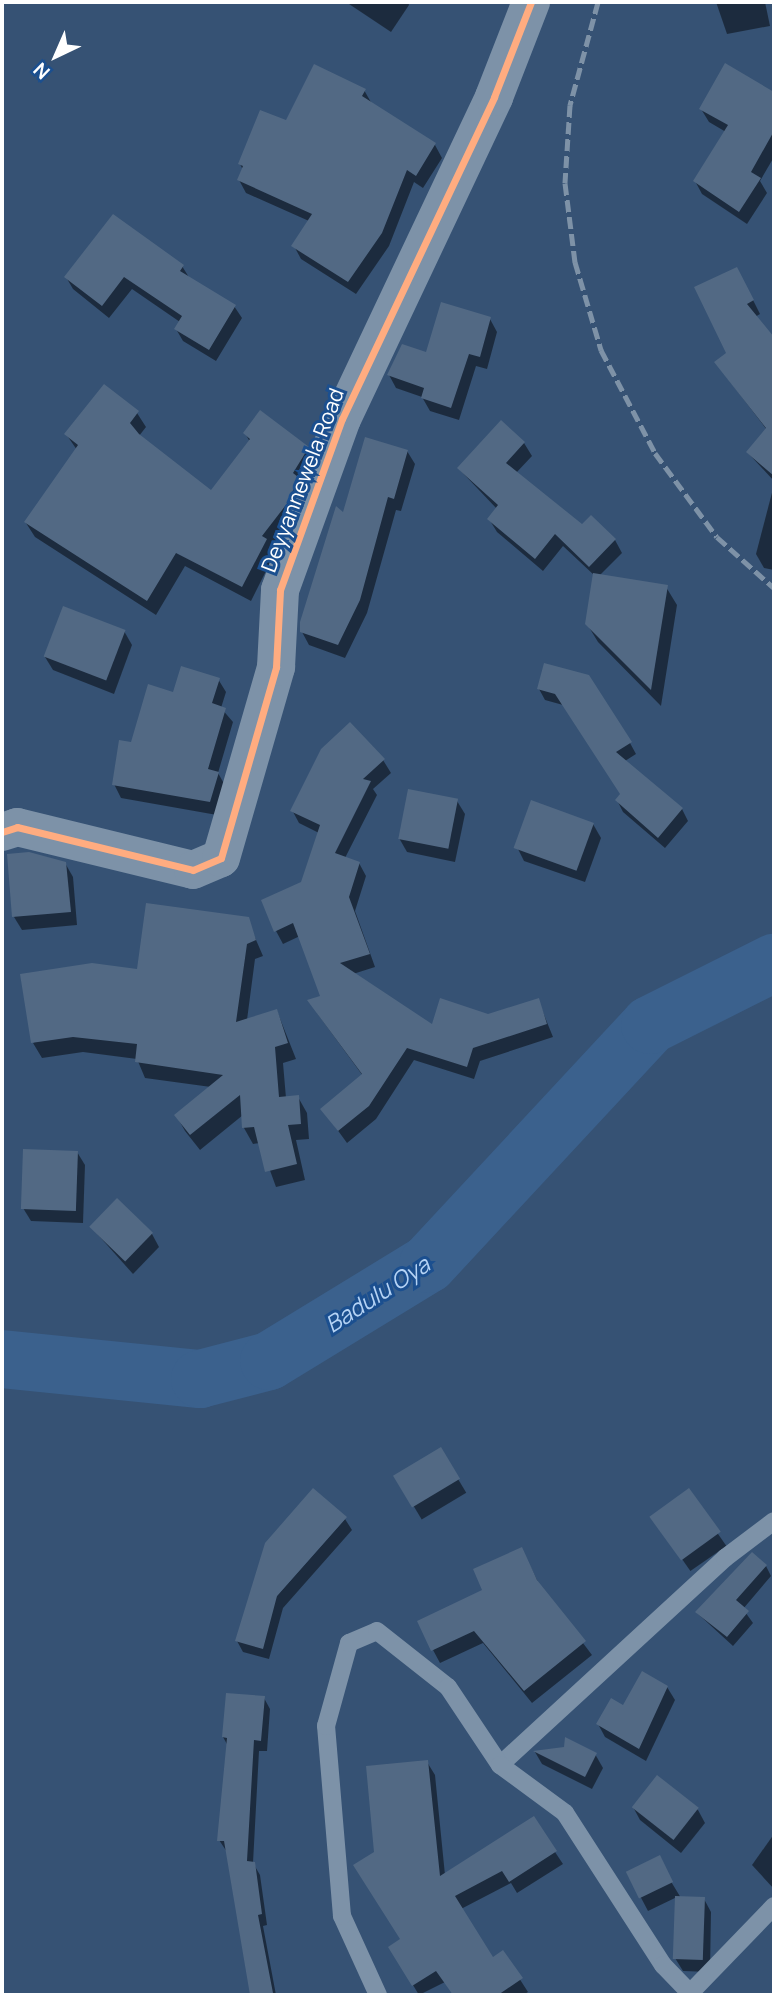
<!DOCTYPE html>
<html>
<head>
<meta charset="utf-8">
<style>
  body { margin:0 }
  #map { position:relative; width:776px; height:1997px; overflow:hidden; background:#365274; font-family:Manrope,sans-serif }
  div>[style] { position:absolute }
  .shadow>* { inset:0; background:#0007; transform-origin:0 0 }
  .river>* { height:58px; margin:-29px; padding:0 29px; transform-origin:29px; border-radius:29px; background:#3b618d }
  .building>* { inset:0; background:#526984; transform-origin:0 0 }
  .service>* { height:18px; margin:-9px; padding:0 9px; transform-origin:9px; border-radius:9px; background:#7d92a8 }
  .tertiary>* { height:38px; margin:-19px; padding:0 19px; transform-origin:19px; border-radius:19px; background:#7d92a8 }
  .rail>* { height:5px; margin-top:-2.5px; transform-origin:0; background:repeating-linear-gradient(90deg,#7e92a7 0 12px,transparent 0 17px) }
  .cycleway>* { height:7px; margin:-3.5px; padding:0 3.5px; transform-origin:3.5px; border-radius:3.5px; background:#ffac80 }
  span { translate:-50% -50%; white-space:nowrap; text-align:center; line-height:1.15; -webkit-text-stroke:6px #1b4f8f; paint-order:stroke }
  .street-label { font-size:21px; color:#fff }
  .water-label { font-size:23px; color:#b5d3f5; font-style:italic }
  .frame { position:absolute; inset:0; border:4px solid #fff; pointer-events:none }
  .north { position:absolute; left:21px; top:21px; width:70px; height:70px; -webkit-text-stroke:5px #1b4f8f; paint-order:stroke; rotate:224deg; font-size:19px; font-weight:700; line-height:28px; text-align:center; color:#fff }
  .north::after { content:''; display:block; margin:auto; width:24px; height:32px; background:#fff; clip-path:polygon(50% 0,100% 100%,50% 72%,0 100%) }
</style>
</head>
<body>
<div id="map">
  <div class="shadow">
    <div style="clip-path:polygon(346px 2px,408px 2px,409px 5px,391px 32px)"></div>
    <div style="clip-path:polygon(716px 2px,765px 2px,770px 26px,727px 34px)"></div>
    <div style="clip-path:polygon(725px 66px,774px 94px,774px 157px,760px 181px,767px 193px,747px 224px,702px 194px,695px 181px,726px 132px,709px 122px,701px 109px)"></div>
    <div style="clip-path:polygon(364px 90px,372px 104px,435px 145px,442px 158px,423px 188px,414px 182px,389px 246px,356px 294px,301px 259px,294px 246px,309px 221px,246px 193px,239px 180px,243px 170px,240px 164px,287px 123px)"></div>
    <div style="clip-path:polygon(182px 266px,190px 279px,234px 306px,242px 318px,216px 361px,183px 341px,176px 329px,180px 322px,132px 289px,109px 318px,73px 289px,66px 277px)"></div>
    <div style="clip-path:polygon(744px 282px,760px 314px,755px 317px,774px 340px,774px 481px,748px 453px,767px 430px,716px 363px,728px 353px)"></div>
    <div style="clip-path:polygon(490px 319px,497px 332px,487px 369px,476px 366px,459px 420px,430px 411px,422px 397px,396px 388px,389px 375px)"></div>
    <div style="clip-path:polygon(137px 413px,146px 427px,139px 436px,211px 492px,250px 442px,245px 433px,307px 448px,316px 463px,297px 516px,271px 549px,274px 555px,251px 601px,185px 566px,156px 615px,35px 537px,26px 523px,77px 450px,66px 434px)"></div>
    <div style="clip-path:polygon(524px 443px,532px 456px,516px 473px,582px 527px,615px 540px,622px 553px,599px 576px,666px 587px,677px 605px,661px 706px,598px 642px,587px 624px,595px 576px,563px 546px,543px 571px,497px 532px,489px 519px,497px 509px,459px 469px)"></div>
    <div style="clip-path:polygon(407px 451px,415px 464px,401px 511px,396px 510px,367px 613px,345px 658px,309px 645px,302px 632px,344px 514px)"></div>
    <div style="clip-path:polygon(774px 485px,774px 570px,764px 568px,756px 554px)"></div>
    <div style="clip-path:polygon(124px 631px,132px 645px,114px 694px,53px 670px,45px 657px)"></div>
    <div style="clip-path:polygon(545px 665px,630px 743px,636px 754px,625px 761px,682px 809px,688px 821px,665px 848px,623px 812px,617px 800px,622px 795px,563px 705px,545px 700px,539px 689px)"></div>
    <div style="clip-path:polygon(218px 679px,226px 692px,221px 708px,233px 722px,218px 773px,226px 787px,217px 815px,121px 798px,114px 784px,133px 744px,174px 694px)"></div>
    <div style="clip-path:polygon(383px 760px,391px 773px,373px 789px,377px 795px,345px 858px,359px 863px,366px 876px,355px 911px,375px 967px,353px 974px,433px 1026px,488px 1016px,538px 1000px,553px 1037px,480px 1061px,474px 1079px,414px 1060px,376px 1119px,347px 1143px,323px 1110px,363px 1076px,317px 1013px,322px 997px,300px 936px,283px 944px,276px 931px,302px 883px,319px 833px,299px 823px,292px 810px)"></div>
    <div style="clip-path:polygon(457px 801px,465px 814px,455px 862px,407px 852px,399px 838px)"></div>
    <div style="clip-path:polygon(593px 824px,601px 838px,585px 882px,524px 861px,517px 847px)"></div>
    <div style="clip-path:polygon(65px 863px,73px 877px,77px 925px,22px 930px,14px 917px)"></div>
    <div style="clip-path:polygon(247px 919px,263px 956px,255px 959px,247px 1020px,277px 1011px,296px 1059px,283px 1063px,286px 1098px,298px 1097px,307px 1113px,309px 1139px,296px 1140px,305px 1180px,276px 1187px,260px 1143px,253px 1144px,244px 1128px,243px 1115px,200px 1150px,185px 1131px,176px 1115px,211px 1087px,145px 1078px,137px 1059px,83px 1052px,42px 1058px,33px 1043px,138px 971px)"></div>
    <div style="clip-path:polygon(77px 1152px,85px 1165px,83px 1223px,31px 1221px,23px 1208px)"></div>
    <div style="clip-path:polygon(91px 1227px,152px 1234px,159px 1247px,133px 1274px)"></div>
    <div style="left:440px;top:1449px;width:51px;height:52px;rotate:59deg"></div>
    <div style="left:688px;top:1491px;width:67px;height:44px;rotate:55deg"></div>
    <div style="clip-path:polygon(345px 1519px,352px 1530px,283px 1608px,269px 1659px,243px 1652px,237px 1641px)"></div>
    <div style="clip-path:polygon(522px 1550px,540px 1586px,592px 1655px,532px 1703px,483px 1643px,440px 1663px,433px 1650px)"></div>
    <div style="clip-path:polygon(766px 1566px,771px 1576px,743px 1609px,753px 1623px,733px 1646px,697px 1613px)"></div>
    <div style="clip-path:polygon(667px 1687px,675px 1700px,646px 1761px,605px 1737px,598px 1724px)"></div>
    <div style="clip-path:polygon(264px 1698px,270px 1709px,267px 1751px,259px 1751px,253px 1863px,260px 1875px,267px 1925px,263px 1926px,276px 1995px,251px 1995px,227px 1852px,219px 1840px,228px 1746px,223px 1737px)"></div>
    <div style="clip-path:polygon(535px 1752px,595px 1754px,603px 1768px,592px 1789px,542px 1764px)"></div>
    <div style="clip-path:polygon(427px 1762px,435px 1775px,445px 1875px,555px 1852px,563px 1864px,517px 1893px,511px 1883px,461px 1909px,493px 1959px,503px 1953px,528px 1992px,523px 1995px,454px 1995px,445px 1982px,419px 1995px,390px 1947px,402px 1940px,376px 1853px)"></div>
    <div style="clip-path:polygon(657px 1777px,698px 1810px,705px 1823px,681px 1853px,640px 1820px,633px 1807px)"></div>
    <div style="clip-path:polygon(774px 1834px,774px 1889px,752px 1865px)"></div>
    <div style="clip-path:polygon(628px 1873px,667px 1875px,681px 1898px,704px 1899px,711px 1912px,710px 1972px,683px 1971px,675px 1958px,677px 1897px,648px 1911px)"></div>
  </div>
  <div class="river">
    <div style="left:2px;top:1359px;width:199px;rotate:5.8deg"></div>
    <div style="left:200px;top:1379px;width:71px;rotate:-14.6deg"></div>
    <div style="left:269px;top:1361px;width:186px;rotate:-31.4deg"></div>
    <div style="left:428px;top:1264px;width:326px;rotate:-47.1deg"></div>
    <div style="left:650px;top:1025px;width:139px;rotate:-26.6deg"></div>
  </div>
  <div class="building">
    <div style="clip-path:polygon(725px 63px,774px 92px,774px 131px,751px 172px,761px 178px,739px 212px,693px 181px,728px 125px,699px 109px)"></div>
    <div style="clip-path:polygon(314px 64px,366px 89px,362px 96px,436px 143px,416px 176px,407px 170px,382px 233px,348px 282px,291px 246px,312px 214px,237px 180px,243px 166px,238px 164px,260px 110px,286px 120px)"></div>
    <div style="clip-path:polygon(113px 214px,184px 265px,180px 271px,236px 305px,209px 350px,174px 329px,182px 316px,124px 277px,102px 306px,64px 277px)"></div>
    <div style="clip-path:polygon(737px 267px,754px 300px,747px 304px,774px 337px,774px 476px,746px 452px,766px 428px,714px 362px,726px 353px,694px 287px)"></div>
    <div style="clip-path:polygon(441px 302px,491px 317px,480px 357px,469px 354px,451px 408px,421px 398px,424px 388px,387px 375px,402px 344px,426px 352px)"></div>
    <div style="clip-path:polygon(104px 384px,139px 411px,130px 423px,139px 434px,211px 490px,250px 439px,243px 433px,260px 410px,309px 447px,293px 473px,298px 477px,289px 501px,262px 536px,267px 539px,242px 587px,176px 553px,147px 601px,24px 522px,78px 445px,64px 434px)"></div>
    <div style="clip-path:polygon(501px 420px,525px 442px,506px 463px,582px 524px,591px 515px,616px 539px,589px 567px,555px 534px,535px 559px,487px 519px,498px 505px,457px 468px)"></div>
    <div style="clip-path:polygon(365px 437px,408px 450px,394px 499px,388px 497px,360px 600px,338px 645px,300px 632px,300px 622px,336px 506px,343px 512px)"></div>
    <div style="clip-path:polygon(593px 573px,668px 585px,651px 690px,585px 624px)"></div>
    <div style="left:63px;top:606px;width:67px;height:54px;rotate:21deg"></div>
    <div style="clip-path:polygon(544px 663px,589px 675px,632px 742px,616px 752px,683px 808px,658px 838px,615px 800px,620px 794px,555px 694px,537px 689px)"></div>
    <div style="clip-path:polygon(181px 666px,220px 678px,212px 703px,226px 708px,208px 769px,219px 772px,210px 802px,112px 785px,119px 740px,131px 742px,148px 684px,173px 692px)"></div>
    <div style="clip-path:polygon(350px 722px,385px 759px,363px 779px,371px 781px,335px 853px,360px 862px,349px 897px,370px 954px,340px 963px,432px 1024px,440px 998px,488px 1014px,539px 998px,547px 1024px,473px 1048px,467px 1067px,407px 1048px,369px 1106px,338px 1131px,320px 1109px,362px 1074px,307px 1000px,320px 996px,293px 923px,274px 932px,261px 900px,301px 882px,320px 825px,290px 811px,321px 749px)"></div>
    <div style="left:408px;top:789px;width:51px;height:51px;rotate:11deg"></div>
    <div style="left:531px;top:800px;width:67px;height:51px;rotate:20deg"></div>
    <div style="clip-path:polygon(29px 852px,66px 862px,71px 912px,12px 917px,7px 854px)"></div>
    <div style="clip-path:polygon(146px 903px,249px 917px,256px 940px,247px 944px,236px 1022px,277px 1009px,288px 1043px,275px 1047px,279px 1097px,299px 1095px,301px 1124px,288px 1125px,297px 1164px,265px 1172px,254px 1127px,242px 1128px,240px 1095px,190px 1135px,174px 1115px,223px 1075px,135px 1062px,137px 1044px,73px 1037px,31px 1043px,20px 974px,92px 963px,137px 969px)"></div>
    <div style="left:23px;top:1149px;width:55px;height:60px;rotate:2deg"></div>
    <div style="left:117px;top:1198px;width:50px;height:40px;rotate:44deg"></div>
    <div style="left:441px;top:1447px;width:37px;height:56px;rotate:59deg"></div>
    <div style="clip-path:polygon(313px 1488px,347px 1517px,277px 1596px,263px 1649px,235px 1641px,265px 1543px)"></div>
    <div style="left:689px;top:1488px;width:54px;height:49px;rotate:54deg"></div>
    <div style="clip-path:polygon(522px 1547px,537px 1580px,586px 1641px,524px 1691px,474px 1631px,431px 1651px,417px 1621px,482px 1590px,473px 1569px)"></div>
    <div style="clip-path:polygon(752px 1552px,767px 1565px,736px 1600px,749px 1611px,727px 1637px,695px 1612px)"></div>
    <div style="clip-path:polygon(642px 1671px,668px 1686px,639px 1749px,596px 1724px,611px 1698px,623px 1705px)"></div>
    <div style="clip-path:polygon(226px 1693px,265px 1696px,261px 1741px,254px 1740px,247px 1861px,255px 1862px,262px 1914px,258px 1915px,273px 1993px,264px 1995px,250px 1995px,224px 1841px,217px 1841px,227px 1738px,222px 1737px)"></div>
    <div style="clip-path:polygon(565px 1737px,597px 1753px,585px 1777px,533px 1751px,564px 1747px)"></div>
    <div style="clip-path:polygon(428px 1760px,440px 1876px,534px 1816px,557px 1851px,509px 1882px,502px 1871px,455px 1896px,493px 1957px,503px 1950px,523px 1978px,498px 1995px,453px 1995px,436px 1971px,412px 1986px,388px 1947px,400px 1939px,353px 1865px,374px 1852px,366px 1766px)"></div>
    <div style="left:657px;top:1775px;width:53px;height:41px;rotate:38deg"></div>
    <div style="left:660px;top:1855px;width:30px;height:38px;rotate:64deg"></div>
    <div style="left:675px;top:1896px;width:30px;height:63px;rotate:2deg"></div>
  </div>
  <div class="service">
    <div style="left:500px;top:1765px;width:306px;rotate:-42.6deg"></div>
    <div style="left:725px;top:1558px;width:61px;rotate:-37.1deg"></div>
    <div style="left:692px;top:1991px;width:118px;rotate:-46deg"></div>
    <div style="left:378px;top:1995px;width:87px;rotate:-114.5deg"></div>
    <div style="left:342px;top:1916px;width:191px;rotate:-94.8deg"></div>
    <div style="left:326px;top:1726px;width:86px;rotate:-74.5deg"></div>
    <div style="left:349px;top:1643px;width:30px;rotate:-23deg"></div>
    <div style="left:377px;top:1631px;width:90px;rotate:38.3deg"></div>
    <div style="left:448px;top:1687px;width:94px;rotate:56.3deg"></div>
    <div style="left:500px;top:1765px;width:81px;rotate:36.4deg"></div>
    <div style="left:565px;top:1813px;width:181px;rotate:57.2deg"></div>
    <div style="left:663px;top:1965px;width:42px;rotate:46deg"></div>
  </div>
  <div class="tertiary">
    <div style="left:2px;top:832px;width:16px;rotate:-18deg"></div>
    <div style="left:17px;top:827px;width:181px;rotate:13.7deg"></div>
    <div style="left:193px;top:870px;width:30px;rotate:-23deg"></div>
    <div style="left:221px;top:858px;width:199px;rotate:-73.9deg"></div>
    <div style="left:276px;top:667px;width:77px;rotate:-87deg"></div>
    <div style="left:280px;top:590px;width:182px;rotate:-70.1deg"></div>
    <div style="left:342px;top:419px;width:356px;rotate:-64.7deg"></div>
    <div style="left:494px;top:97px;width:102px;rotate:-68.7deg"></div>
  </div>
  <div class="rail">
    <div style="left:598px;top:2px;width:107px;rotate:105.2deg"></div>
    <div style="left:570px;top:105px;width:78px;rotate:93.7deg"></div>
    <div style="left:565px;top:183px;width:80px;rotate:82.8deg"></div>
    <div style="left:575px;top:262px;width:92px;rotate:73.5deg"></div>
    <div style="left:601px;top:350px;width:116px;rotate:62.3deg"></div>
    <div style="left:655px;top:453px;width:104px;rotate:53.6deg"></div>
    <div style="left:717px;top:537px;width:76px;rotate:41.8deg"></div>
  </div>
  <div class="cycleway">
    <div style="left:2px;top:832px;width:16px;rotate:-18deg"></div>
    <div style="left:17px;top:827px;width:181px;rotate:13.7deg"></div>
    <div style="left:193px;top:870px;width:30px;rotate:-23deg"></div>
    <div style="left:221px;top:858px;width:199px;rotate:-73.9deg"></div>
    <div style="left:276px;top:667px;width:77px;rotate:-87deg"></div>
    <div style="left:280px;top:590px;width:182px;rotate:-70.1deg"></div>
    <div style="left:342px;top:419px;width:356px;rotate:-64.7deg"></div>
    <div style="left:494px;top:97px;width:102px;rotate:-68.7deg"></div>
  </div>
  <div class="street-label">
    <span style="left:302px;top:480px;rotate:-69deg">Deyyannewela Road</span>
  </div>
  <div class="water-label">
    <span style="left:377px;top:1294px;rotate:-33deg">Badulu Oya</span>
  </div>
  <div class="frame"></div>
  <div class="north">N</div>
</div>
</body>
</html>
